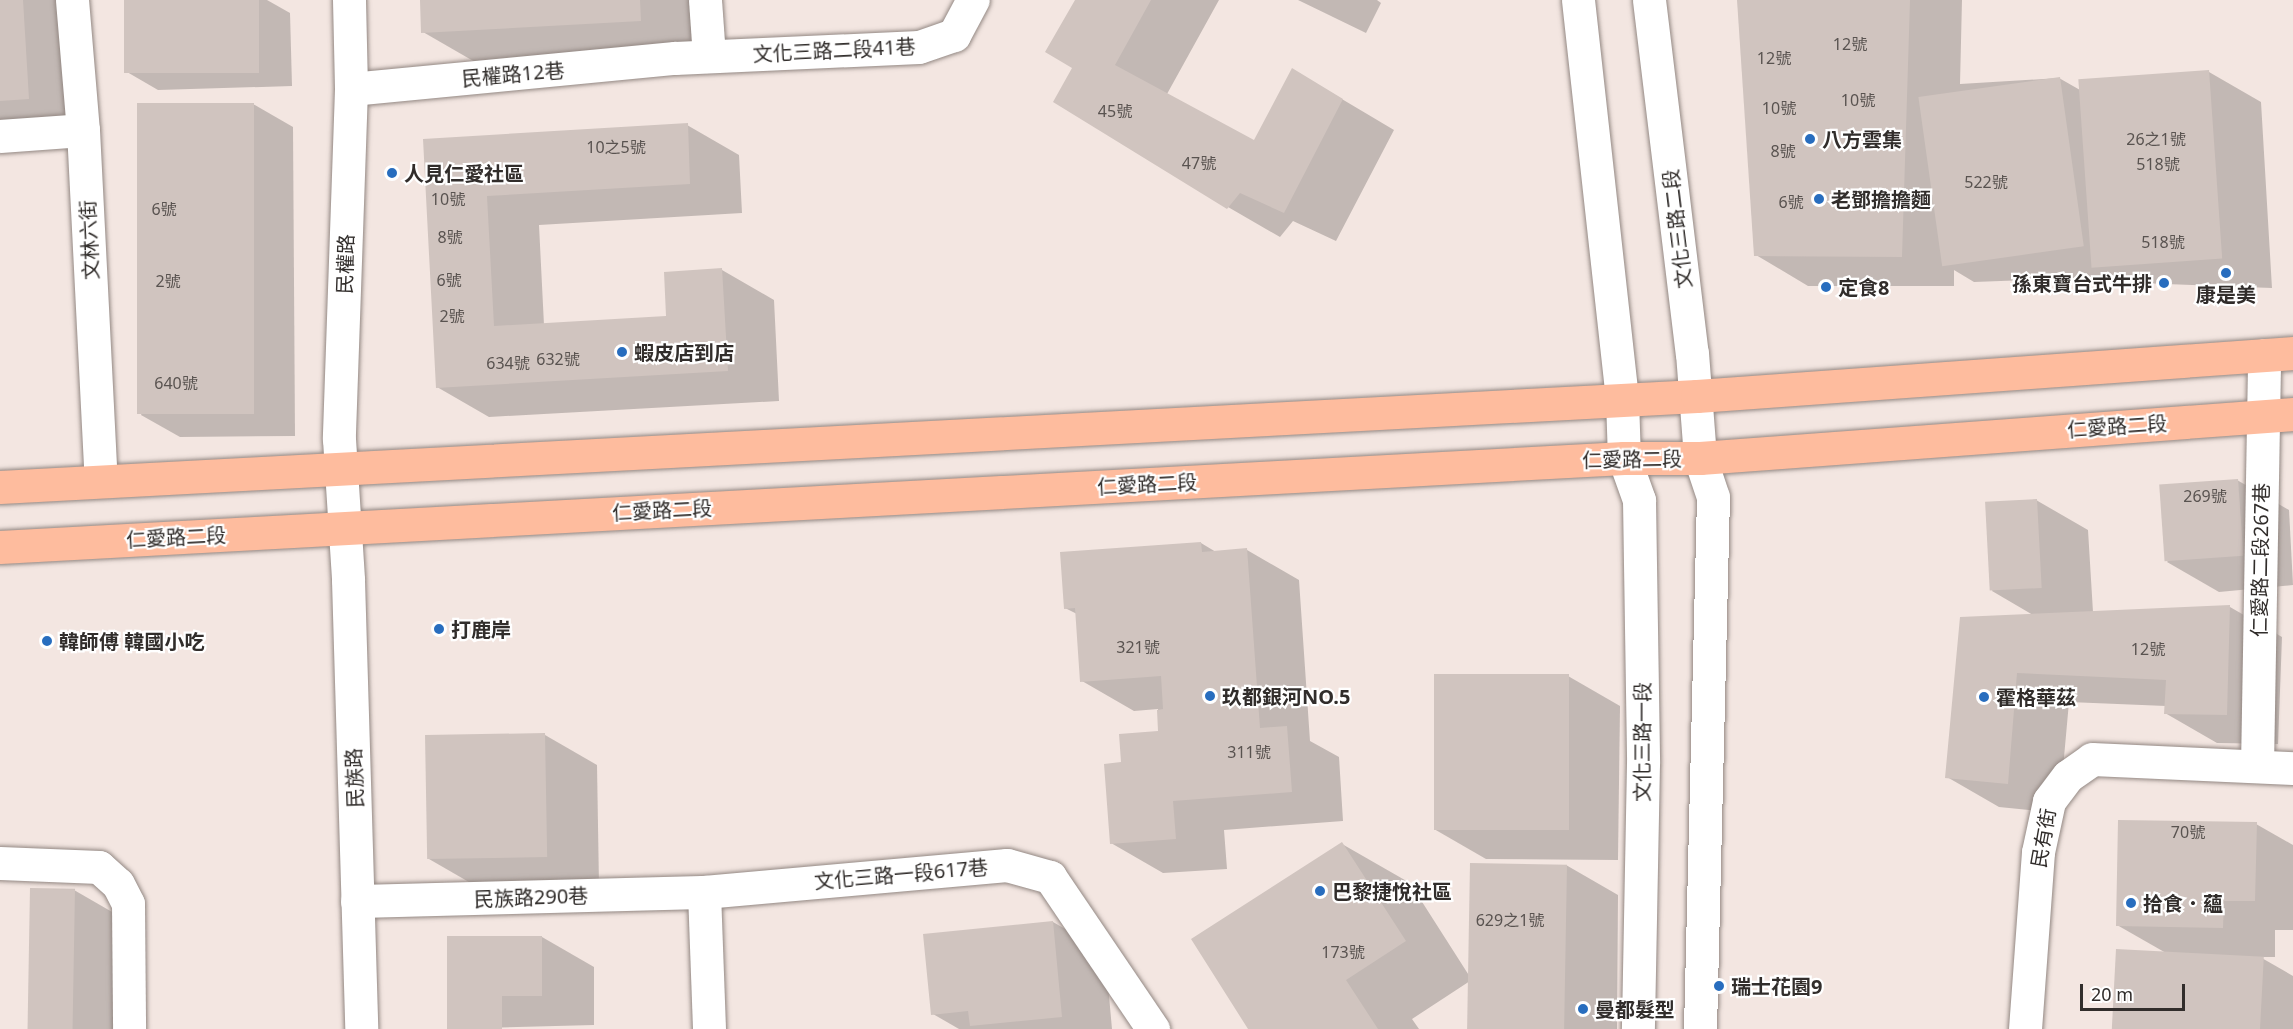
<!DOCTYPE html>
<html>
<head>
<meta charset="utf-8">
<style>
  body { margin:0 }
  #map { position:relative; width:2293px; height:1029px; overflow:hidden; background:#f3e6e1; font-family:"Noto Sans","Noto Sans TC",sans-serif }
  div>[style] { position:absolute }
  .shadow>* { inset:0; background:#0003; transform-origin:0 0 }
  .building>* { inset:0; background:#d0c4bf; transform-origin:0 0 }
  .roads { filter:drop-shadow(0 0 2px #938883) drop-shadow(0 0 2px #938883) }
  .minor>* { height:33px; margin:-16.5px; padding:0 16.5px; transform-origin:16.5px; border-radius:16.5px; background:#fff }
  .major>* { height:33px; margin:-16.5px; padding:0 16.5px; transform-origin:16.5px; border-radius:16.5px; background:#febc9e }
  .dots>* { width:16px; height:16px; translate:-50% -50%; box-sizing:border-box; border:3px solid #fff; border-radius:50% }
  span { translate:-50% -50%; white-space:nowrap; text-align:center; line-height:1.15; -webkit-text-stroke:4.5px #fff; paint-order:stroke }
  .number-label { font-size:16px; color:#595350 }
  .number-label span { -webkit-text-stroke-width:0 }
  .street-label { font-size:20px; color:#312d2b }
  .poi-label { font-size:20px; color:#312d2b; font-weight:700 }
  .left { translate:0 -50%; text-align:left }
  .right { translate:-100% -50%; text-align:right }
  .scale { position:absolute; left:2080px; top:984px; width:105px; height:27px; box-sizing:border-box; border:3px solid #312d2b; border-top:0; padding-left:8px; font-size:18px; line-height:21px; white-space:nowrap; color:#312d2b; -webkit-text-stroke:4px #fff; paint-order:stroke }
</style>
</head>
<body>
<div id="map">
  <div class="shadow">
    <div style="left:0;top:0;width:73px;height:134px"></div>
    <div style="clip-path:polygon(125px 0,267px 0,290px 13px,292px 86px,158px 90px,127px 72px)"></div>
    <div style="clip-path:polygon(421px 0,690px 0,692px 50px,475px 62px,423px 32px)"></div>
    <div style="clip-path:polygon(1077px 0,1219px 0,1167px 94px,1255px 142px,1293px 70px,1394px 130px,1336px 241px,1293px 221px,1280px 237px,1228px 207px,1074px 68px)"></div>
    <div style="clip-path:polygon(1298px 0,1377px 0,1381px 3px,1366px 33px)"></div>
    <div style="clip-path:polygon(1738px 0,1962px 0,1960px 84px,2059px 78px,2080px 90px,2209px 72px,2261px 102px,2272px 288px,2139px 283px,2127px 276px,1974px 282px,1954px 270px,1954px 286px,1808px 286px,1756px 255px)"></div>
    <div style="clip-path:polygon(253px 104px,293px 127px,295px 436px,180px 437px,141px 415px)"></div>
    <div style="clip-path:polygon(687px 125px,739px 155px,742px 213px,539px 225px,544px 325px,668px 318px,722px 270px,774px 300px,779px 401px,489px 417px,437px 387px,424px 140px)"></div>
    <div style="clip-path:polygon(2237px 480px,2289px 510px,2293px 585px,2219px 592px,2167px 562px)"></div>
    <div style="clip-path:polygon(2036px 500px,2088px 530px,2093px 612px,2230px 607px,2282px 637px,2278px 744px,2217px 743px,2165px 713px,2166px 706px,2069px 702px,2059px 813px,1999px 807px,1947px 777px,2033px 615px,1992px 591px)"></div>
    <div style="clip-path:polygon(1201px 543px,1216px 552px,1247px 550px,1299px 580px,1310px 741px,1339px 757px,1343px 821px,1224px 830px,1227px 869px,1163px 873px,1111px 843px,1123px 764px,1160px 733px,1158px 709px,1134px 711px,1082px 681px,1077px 614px,1065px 608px)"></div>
    <div style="clip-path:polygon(1568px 676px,1620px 706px,1618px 860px,1486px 859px,1434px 829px)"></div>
    <div style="clip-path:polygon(545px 735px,597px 765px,599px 886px,481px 889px,429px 859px)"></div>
    <div style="clip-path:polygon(2256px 824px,2293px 845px,2293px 930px,2275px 930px,2275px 957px,2260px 957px,2293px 976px,2293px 1029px,2112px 1029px,2166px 953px,2117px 925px)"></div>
    <div style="clip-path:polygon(1342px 844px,1410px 883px,1470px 977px,1566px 865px,1618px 895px,1617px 1029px,1470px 1029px,1470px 981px,1412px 1019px,1419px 1029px,1250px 1029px)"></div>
    <div style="clip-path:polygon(74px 890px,126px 920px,125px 1029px,30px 1029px)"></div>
    <div style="clip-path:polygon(1053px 922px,1105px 952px,1112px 1029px,959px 1029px,933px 1014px)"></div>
    <div style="clip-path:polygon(542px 937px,594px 967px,594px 1025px,448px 1029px)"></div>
  </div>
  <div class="building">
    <div style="clip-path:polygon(0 0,23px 0,29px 99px,0 101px)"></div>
    <div style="left:124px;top:0;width:135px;height:73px"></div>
    <div style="clip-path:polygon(420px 0,640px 0,641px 21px,421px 33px)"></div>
    <div style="clip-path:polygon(1075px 0,1151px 0,1115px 65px,1254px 140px,1292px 68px,1343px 99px,1284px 213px,1240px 193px,1227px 209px,1053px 102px,1072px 68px,1045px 52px)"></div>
    <div style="clip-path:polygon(1737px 0,1910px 0,1902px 257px,1754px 256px)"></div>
    <div style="left:2209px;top:70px;width:189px;height:131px;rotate:86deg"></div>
    <div style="left:2060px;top:77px;width:171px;height:143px;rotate:82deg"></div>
    <div style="left:254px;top:103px;width:311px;height:117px;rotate:90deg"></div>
    <div style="clip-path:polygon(688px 123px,690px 184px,487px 196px,494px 326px,666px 316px,664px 272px,722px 268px,728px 371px,436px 388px,423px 139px)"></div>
    <div style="left:2238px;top:479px;width:77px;height:79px;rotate:86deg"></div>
    <div style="left:2037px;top:499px;width:89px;height:52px;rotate:87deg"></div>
    <div style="clip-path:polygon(1201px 542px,1202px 552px,1247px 548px,1260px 728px,1287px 726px,1292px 792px,1173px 801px,1176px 839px,1110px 844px,1104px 764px,1121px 762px,1119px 734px,1158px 731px,1157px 710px,1163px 709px,1161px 676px,1080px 682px,1075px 608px,1064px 609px,1060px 552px)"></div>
    <div style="clip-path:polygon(2230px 605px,2227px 715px,2164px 714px,2166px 680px,2017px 673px,2008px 784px,1945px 778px,1960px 617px)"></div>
    <div style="left:1434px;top:674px;width:135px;height:156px"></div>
    <div style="left:545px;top:733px;width:124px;height:120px;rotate:89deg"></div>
    <div style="clip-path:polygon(2118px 820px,2257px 822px,2255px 901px,2224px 901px,2223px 928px,2116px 926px)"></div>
    <div style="clip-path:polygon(1342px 842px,1406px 941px,1346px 980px,1378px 1029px,1248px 1029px,1191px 939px)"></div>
    <div style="left:1470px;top:863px;width:97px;height:166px;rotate:1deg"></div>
    <div style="left:30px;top:888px;width:45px;height:141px;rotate:1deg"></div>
    <div style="clip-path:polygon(1053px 921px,1062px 1017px,970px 1026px,968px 1011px,931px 1015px,923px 934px)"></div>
    <div style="clip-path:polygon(447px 936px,542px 936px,542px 996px,502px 996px,502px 1029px,447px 1029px)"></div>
    <div style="left:2116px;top:949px;width:148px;height:80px;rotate:3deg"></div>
  </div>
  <div class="roads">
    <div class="minor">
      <div style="left:72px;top:0;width:130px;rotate:85.2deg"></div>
      <div style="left:83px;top:130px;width:350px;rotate:87.1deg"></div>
      <div style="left:349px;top:0;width:89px;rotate:88.7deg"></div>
      <div style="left:351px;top:89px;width:350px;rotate:92deg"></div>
      <div style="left:339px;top:439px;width:141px;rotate:86.3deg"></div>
      <div style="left:348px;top:580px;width:449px;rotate:88.3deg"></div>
      <div style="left:705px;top:0;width:56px;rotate:85.9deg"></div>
      <div style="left:1578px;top:0;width:401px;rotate:83.7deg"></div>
      <div style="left:1622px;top:399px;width:59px;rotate:88.1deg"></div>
      <div style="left:1624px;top:458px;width:45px;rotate:70.3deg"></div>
      <div style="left:1639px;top:500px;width:263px;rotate:89.1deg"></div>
      <div style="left:1643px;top:763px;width:266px;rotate:91.1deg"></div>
      <div style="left:1649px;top:0;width:356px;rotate:83.1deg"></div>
      <div style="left:1692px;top:353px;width:105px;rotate:85.6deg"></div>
      <div style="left:1700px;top:458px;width:41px;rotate:71.6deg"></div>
      <div style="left:1713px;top:497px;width:532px;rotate:91.4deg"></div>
      <div style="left:351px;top:89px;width:325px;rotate:-5.5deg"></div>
      <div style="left:675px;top:58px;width:244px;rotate:-2.6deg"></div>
      <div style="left:919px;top:47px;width:37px;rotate:-19deg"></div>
      <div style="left:954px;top:35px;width:40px;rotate:-62deg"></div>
      <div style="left:0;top:136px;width:83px;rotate:-4.1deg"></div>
      <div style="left:2257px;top:766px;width:411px;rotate:-89deg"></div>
      <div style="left:0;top:863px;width:99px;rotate:2.3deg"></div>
      <div style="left:99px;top:867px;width:25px;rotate:42deg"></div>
      <div style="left:118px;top:884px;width:22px;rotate:63deg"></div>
      <div style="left:128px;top:904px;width:125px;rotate:89.5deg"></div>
      <div style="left:704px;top:892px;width:137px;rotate:87.9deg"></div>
      <div style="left:357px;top:901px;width:347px;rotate:-1.5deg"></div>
      <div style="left:704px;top:892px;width:304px;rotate:-5.1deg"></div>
      <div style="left:1007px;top:865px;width:45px;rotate:15.6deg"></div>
      <div style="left:1050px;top:877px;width:184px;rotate:55.9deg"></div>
      <div style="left:2025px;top:1029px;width:177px;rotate:-85.8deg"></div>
      <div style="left:2038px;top:852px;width:52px;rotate:-77.8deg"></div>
      <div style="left:2049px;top:801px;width:31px;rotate:-53deg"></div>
      <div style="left:2068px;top:776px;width:29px;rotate:-35deg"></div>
      <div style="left:2092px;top:759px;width:201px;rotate:2.6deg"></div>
    </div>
    <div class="major">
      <div style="left:0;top:487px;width:1699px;rotate:-3.07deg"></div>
      <div style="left:1697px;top:396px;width:598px;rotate:-4.13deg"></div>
      <div style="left:0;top:547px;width:1626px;rotate:-3.14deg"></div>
      <div style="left:1624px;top:458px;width:76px"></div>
      <div style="left:1700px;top:458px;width:595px;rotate:-4.24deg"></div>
    </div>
  </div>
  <div class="dots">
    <div style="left:1810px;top:139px;background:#286dbe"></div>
    <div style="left:392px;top:173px;background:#286dbe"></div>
    <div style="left:1819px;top:199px;background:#286dbe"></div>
    <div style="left:2226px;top:273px;background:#286dbe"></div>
    <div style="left:2164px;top:283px;background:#286dbe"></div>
    <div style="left:1826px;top:287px;background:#286dbe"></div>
    <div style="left:622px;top:352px;background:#286dbe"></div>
    <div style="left:439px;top:629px;background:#286dbe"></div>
    <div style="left:47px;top:641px;background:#286dbe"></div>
    <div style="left:1210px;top:696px;background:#286dbe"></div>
    <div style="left:1984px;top:697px;background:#286dbe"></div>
    <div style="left:1320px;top:891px;background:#286dbe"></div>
    <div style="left:2131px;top:903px;background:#286dbe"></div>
    <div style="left:1719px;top:986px;background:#286dbe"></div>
    <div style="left:1583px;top:1009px;background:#286dbe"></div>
  </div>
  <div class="number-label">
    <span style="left:1850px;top:44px">12號</span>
    <span style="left:1774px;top:58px">12號</span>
    <span style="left:1858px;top:100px">10號</span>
    <span style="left:1779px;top:108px">10號</span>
    <span style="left:1115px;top:111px">45號</span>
    <span style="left:2156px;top:139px">26之1號</span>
    <span style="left:616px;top:147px">10之5號</span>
    <span style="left:1783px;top:151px">8號</span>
    <span style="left:1199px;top:163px">47號</span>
    <span style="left:2158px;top:164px">518號</span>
    <span style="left:1986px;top:182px">522號</span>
    <span style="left:448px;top:199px">10號</span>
    <span style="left:1791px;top:202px">6號</span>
    <span style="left:164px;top:209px">6號</span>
    <span style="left:450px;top:237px">8號</span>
    <span style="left:2163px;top:242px">518號</span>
    <span style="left:449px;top:280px">6號</span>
    <span style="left:168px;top:281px">2號</span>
    <span style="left:452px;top:316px">2號</span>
    <span style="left:558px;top:359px">632號</span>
    <span style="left:508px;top:363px">634號</span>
    <span style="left:176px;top:383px">640號</span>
    <span style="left:2205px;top:496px">269號</span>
    <span style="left:1138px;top:647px">321號</span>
    <span style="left:2148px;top:649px">12號</span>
    <span style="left:1249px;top:752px">311號</span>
    <span style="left:2188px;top:832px">70號</span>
    <span style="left:1510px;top:920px">629之1號</span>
    <span style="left:1343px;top:952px">173號</span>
  </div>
  <div class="street-label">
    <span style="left:834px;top:50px;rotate:-3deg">文化三路二段41巷</span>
    <span style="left:513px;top:74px;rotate:-5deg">民權路12巷</span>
    <span style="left:1677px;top:229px;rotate:-97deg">文化三路二段</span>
    <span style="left:89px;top:240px;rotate:-93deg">文林六街</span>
    <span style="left:345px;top:264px;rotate:-88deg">民權路</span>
    <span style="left:2117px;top:426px;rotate:-4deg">仁愛路二段</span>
    <span style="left:1632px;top:459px;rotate:-1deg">仁愛路二段</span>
    <span style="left:1147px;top:484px;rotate:-3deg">仁愛路二段</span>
    <span style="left:662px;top:510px;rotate:-3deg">仁愛路二段</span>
    <span style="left:176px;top:537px;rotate:-3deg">仁愛路二段</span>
    <span style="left:2260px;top:560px;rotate:-89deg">仁愛路二段267巷</span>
    <span style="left:1642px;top:742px;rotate:-90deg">文化三路一段</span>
    <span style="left:354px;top:778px;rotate:-92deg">民族路</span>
    <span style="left:2043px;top:838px;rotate:-80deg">民有街</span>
    <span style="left:901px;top:874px;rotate:-5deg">文化三路一段617巷</span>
    <span style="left:531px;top:897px;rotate:-2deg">民族路290巷</span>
  </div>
  <div class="poi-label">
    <span class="left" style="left:1822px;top:139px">八方雲集</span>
    <span class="left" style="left:404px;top:173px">人見仁愛社區</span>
    <span class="left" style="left:1831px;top:199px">老鄧擔擔麵</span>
    <span class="right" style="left:2152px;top:283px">孫東寶台式牛排</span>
    <span class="left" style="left:1838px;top:287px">定食8</span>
    <span style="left:2226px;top:294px">康是美</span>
    <span class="left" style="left:634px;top:352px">蝦皮店到店</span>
    <span class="left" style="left:451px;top:629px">打鹿岸</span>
    <span class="left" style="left:59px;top:641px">韓師傅 韓國小吃</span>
    <span class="left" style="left:1222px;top:696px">玖都銀河NO.5</span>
    <span class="left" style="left:1996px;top:697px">霍格華茲</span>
    <span class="left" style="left:1332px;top:891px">巴黎捷悅社區</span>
    <span class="left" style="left:2143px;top:903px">拾食．蘊</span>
    <span class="left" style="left:1731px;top:986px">瑞士花園9</span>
    <span class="left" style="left:1595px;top:1009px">曼都髮型</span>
  </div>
  <div class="scale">20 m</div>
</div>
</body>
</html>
